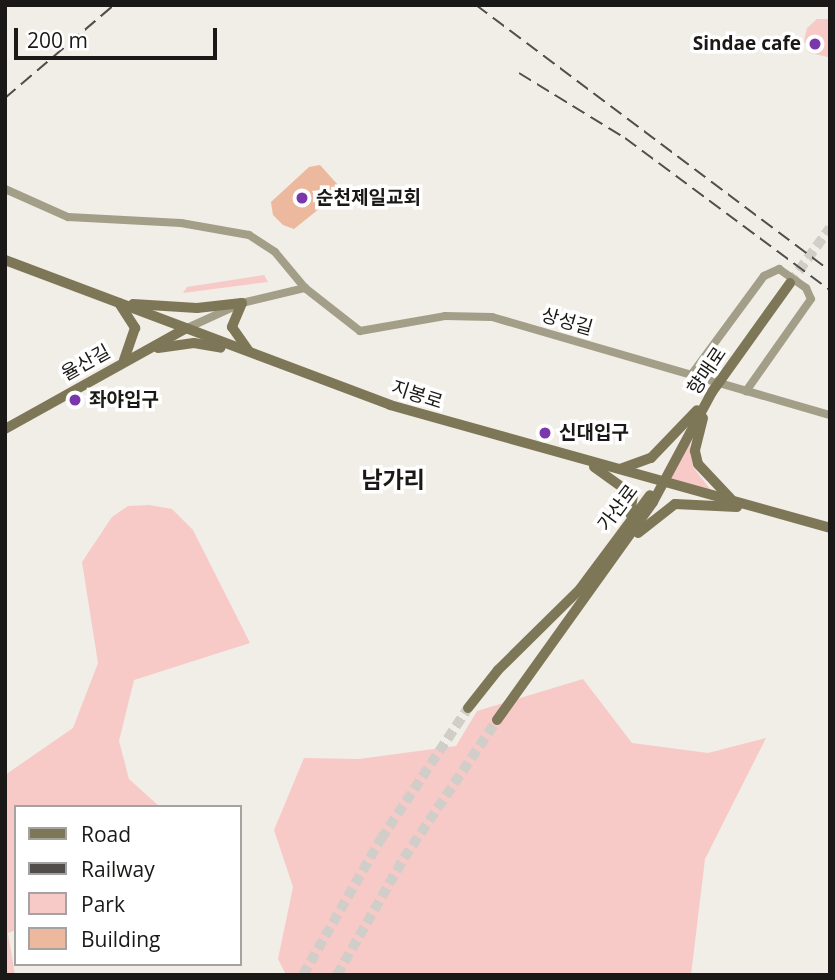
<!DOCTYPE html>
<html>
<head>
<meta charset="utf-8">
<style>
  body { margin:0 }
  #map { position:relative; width:835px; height:980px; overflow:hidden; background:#f1ede7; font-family:"Open Sans","Noto Sans KR",sans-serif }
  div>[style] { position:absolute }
  .green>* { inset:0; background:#f7cac7 }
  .building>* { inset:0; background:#ecb89e }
  .secondary-tunnel>* { height:10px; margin-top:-5px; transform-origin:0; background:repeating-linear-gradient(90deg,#d1cdc8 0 10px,transparent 0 15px) }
  .street>* { height:8px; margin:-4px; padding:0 4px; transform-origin:4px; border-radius:4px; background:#a29e88 }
  .secondary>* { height:10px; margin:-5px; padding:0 5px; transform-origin:5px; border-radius:5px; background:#7e7757 }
  .rail>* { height:2px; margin-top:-1px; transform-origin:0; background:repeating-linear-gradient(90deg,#504d4a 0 14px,transparent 0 21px) }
  .dots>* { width:19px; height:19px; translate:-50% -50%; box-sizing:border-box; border:4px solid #fff; border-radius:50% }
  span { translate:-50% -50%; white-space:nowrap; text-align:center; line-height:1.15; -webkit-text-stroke:7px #fff; paint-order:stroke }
  .poi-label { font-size:19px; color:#1b1917; font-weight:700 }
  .right { translate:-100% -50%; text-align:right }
  .left { translate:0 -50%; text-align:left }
  .street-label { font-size:19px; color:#1b1917 }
  .quarter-label { font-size:23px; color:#1b1917; font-weight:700 }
  .frame { position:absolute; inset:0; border:7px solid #1b1917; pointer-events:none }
  .legend { position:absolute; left:14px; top:805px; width:228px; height:161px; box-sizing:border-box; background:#fff; border:2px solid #a4a3a2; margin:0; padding:9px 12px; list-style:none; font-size:21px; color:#1b1917 }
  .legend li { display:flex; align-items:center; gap:14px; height:35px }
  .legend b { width:35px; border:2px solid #a4a3a2 }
  .scale { position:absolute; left:14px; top:28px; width:203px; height:32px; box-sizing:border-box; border:4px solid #1b1917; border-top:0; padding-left:9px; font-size:21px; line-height:24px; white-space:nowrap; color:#1b1917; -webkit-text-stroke:5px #fff; paint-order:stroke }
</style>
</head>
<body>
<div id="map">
  <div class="green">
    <div style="clip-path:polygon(817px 19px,830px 19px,828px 57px,810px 53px,804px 41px,807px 28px)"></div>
    <div style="clip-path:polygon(264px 275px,268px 282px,183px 293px,187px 287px)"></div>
    <div style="clip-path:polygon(690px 442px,693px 467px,710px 489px,670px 479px)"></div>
    <div style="clip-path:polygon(149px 505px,172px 509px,193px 530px,250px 643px,134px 680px,119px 741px,129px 779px,160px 807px,16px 807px,16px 930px,8px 933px,15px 975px,5px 975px,5px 775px,73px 728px,98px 663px,82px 562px,112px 517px,128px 506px)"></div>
    <div style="clip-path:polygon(583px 679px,632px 743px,708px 753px,766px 738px,705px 859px,691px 975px,286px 975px,278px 959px,293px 887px,274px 830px,304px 758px,359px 759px,456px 746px,477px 711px)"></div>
  </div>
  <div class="building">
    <div style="clip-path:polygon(320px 165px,338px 185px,335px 196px,294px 229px,283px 225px,273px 215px,271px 202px,309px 167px)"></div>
  </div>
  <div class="secondary-tunnel">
    <div style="left:790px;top:283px;width:68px;rotate:-54deg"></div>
    <div style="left:303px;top:975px;width:157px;rotate:-60.2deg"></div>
    <div style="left:381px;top:839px;width:157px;rotate:-56.4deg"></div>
    <div style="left:337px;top:975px;width:135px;rotate:-60.2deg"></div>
    <div style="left:404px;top:858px;width:166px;rotate:-56deg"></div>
  </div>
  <div class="street">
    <div style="left:5px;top:189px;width:69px;rotate:24deg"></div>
    <div style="left:68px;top:217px;width:113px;rotate:3deg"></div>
    <div style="left:181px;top:223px;width:69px;rotate:10deg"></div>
    <div style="left:249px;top:235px;width:31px;rotate:33deg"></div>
    <div style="left:275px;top:252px;width:47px;rotate:50.2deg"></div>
    <div style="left:305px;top:288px;width:70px;rotate:38deg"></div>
    <div style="left:360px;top:331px;width:86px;rotate:-10deg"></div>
    <div style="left:445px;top:316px;width:47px;rotate:1.2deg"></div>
    <div style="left:492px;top:317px;width:352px;rotate:16.2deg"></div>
    <div style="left:185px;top:329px;width:63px;rotate:-24.5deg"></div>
    <div style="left:242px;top:303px;width:65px;rotate:-13.4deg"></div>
    <div style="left:691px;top:375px;width:123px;rotate:-53.6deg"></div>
    <div style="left:764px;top:276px;width:17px;rotate:-25deg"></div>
    <div style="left:779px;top:269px;width:33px;rotate:35deg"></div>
    <div style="left:806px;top:288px;width:12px;rotate:66deg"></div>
    <div style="left:811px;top:299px;width:113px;rotate:125.2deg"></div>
  </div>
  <div class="secondary">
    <div style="left:5px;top:260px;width:411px;rotate:20.6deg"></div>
    <div style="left:390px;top:405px;width:457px;rotate:15.6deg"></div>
    <div style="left:119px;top:303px;width:30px;rotate:57deg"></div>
    <div style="left:135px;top:328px;width:34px;rotate:109deg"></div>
    <div style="left:242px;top:303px;width:26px;rotate:113deg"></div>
    <div style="left:232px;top:327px;width:29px;rotate:55deg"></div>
    <div style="left:133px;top:304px;width:64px;rotate:3.6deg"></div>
    <div style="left:197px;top:308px;width:45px;rotate:-6.3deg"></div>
    <div style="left:158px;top:348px;width:36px;rotate:-8deg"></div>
    <div style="left:194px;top:343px;width:27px;rotate:10deg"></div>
    <div style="left:703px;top:418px;width:34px;rotate:104deg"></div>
    <div style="left:695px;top:451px;width:13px;rotate:77deg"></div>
    <div style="left:698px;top:464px;width:48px;rotate:46.7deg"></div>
    <div style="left:5px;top:429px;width:206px;rotate:-29.1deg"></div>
    <div style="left:594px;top:467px;width:48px;rotate:35.7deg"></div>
    <div style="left:633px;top:495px;width:19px;rotate:99deg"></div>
    <div style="left:620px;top:469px;width:33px;rotate:-20deg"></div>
    <div style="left:651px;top:458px;width:66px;rotate:-46.2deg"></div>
    <div style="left:638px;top:533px;width:47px;rotate:-38.1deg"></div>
    <div style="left:675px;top:504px;width:62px;rotate:2.8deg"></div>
    <div style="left:468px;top:708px;width:48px;rotate:-51.7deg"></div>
    <div style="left:498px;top:670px;width:115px;rotate:-44.6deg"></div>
    <div style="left:580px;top:589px;width:117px;rotate:-53.3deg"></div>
    <div style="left:497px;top:720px;width:268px;rotate:-54.4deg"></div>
    <div style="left:653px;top:502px;width:125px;rotate:-61.8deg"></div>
    <div style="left:712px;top:392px;width:134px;rotate:-54.4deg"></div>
  </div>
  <div class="rail">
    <div style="left:476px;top:5px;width:443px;rotate:36.9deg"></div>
    <div style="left:519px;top:73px;width:124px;rotate:31.5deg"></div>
    <div style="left:625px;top:138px;width:255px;rotate:36.6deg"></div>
    <div style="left:5px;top:98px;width:143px;rotate:-40.5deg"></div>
  </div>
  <div class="dots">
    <div style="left:815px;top:44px;background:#7a37ab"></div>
    <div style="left:302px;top:198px;background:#7a37ab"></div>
    <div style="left:75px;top:400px;background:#7a37ab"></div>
    <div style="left:545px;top:433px;background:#7a37ab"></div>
  </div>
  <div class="poi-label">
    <span class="right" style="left:801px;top:44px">Sindae cafe</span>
    <span class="left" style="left:316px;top:198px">순천제일교회</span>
    <span class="left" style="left:89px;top:400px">좌야입구</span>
    <span class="left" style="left:559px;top:433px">신대입구</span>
  </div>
  <div class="street-label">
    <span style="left:567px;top:322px;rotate:16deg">상성길</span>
    <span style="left:86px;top:363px;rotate:-29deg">율산길</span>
    <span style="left:707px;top:371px;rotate:-56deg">향매로</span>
    <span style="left:417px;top:395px;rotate:18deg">지봉로</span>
    <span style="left:618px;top:508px;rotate:-53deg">가산로</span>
  </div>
  <div class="quarter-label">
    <span style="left:393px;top:479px">남가리</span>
  </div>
  <div class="frame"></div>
  <ul class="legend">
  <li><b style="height:9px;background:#7e7757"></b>Road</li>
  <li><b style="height:9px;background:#504d4a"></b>Railway</li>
  <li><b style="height:19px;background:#f7cac7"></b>Park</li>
  <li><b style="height:19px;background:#ecb89e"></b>Building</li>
  </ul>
  <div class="scale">200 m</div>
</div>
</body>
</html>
